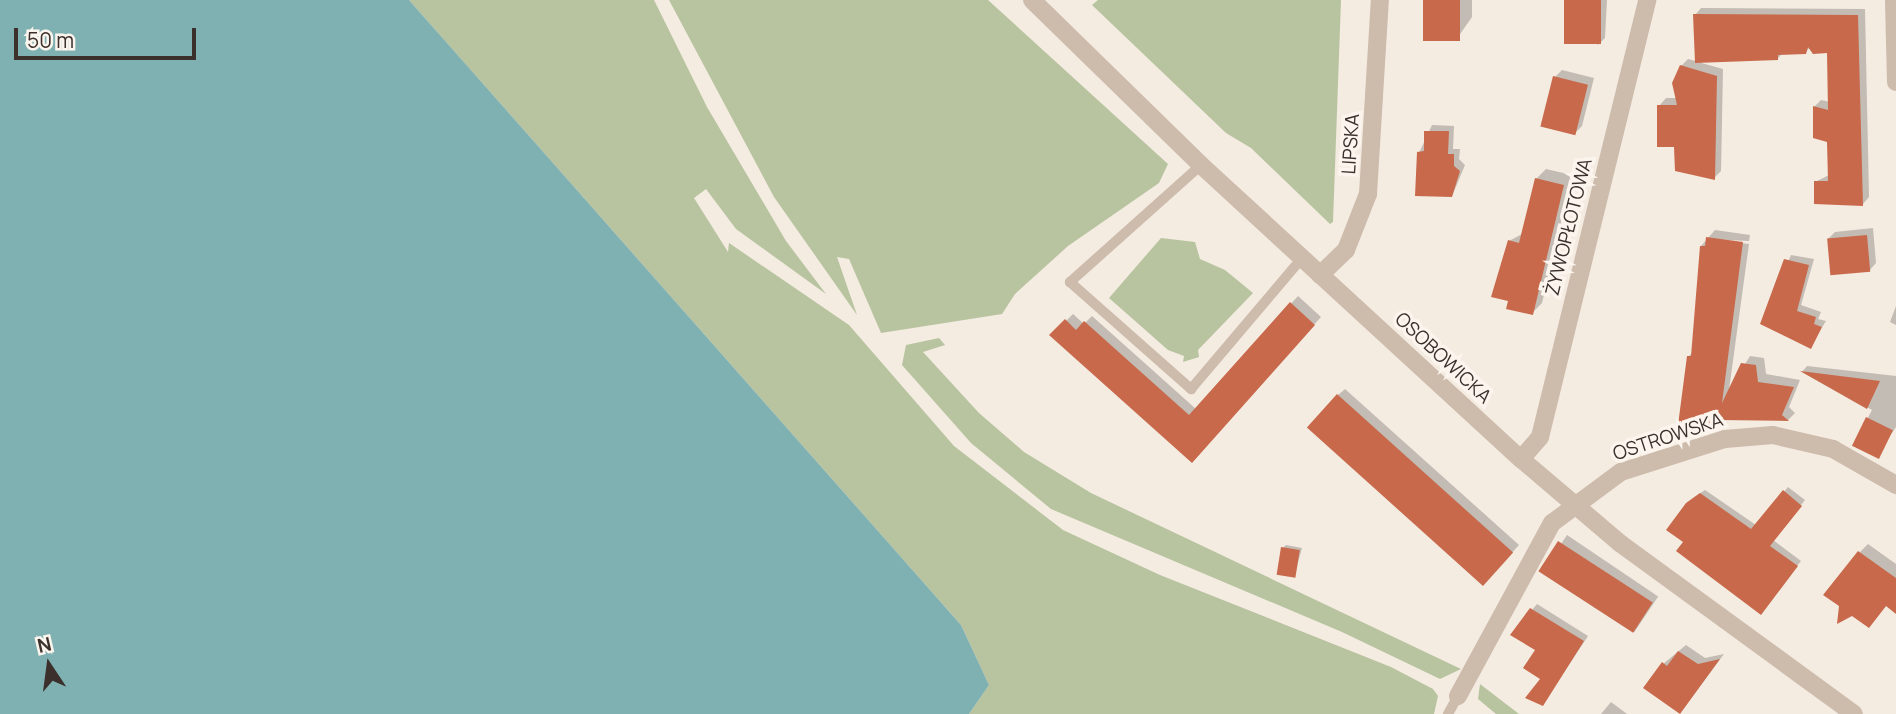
<!DOCTYPE html>
<html>
<head>
<meta charset="utf-8">
<style>
  body { margin:0 }
  #map { position:relative; width:1896px; height:714px; overflow:hidden; background:#f4ebe1; font-family:Manrope,sans-serif }
  div>[style] { position:absolute }
  .green>* { inset:0; background:#b8c4a0 }
  .water>* { inset:0; background:#7fb0b2 }
  .shadow>* { inset:0; background:#0003; transform-origin:0 0 }
  .building>* { inset:0; background:#c8694b; transform-origin:0 0 }
  .service>* { height:10px; margin:-5px; padding:0 5px; transform-origin:5px; border-radius:5px; background:#cdbbac }
  .minor>* { height:18px; margin:-9px; padding:0 9px; transform-origin:9px; border-radius:9px; background:#cdbbac }
  .tertiary>* { height:18px; margin:-9px; padding:0 9px; transform-origin:9px; border-radius:9px; background:#cdbbac }
  span { translate:-50% -50%; white-space:nowrap; text-align:center; line-height:1.15; -webkit-text-stroke:7px #fbf5ee; paint-order:stroke }
  .street-label { font-size:19px; color:#3b302b }
  .north { position:absolute; left:14px; top:630px; width:70px; height:70px; -webkit-text-stroke:5px #fbf5ee; paint-order:stroke; rotate:347deg; font-size:19px; font-weight:700; line-height:28px; text-align:center; color:#3b302b }
  .north::after { content:''; display:block; margin:auto; width:24px; height:32px; background:#3b302b; clip-path:polygon(50% 0,100% 100%,50% 72%,0 100%) }
  .scale { position:absolute; left:14px; top:28px; width:182px; height:32px; box-sizing:border-box; border:4px solid #3b302b; border-top:0; padding-left:9px; font-size:21px; line-height:24px; white-space:nowrap; color:#3b302b; -webkit-text-stroke:5px #fbf5ee; paint-order:stroke }
</style>
</head>
<body>
<div id="map">
  <div class="green">
    <div style="clip-path:polygon(409px 0,654px 0,707px 107px,786px 241px,826px 294px,736px 229px,706px 189px,694px 198px,728px 252px,729px 243px,849px 325px,954px 446px,1063px 530px,1160px 575px,1391px 667px,1433px 689px,1438px 696px,1434px 714px,969px 714px,989px 685px,961px 625px)"></div>
    <div style="clip-path:polygon(669px 0,988px 0,1168px 164px,1159px 183px,1068px 246px,1015px 294px,1002px 314px,881px 333px,849px 259px,837px 257px,857px 315px,774px 197px)"></div>
    <div style="clip-path:polygon(1098px 0,1341px 0,1333px 222px,1330px 224px,1251px 148px,1226px 133px,1092px 5px)"></div>
    <div style="clip-path:polygon(1161px 238px,1195px 242px,1200px 259px,1225px 270px,1253px 293px,1198px 350px,1199px 357px,1183px 362px,1184px 356px,1168px 350px,1109px 298px)"></div>
    <div style="clip-path:polygon(939px 338px,945px 345px,923px 352px,979px 413px,1024px 452px,1091px 493px,1461px 669px,1440px 679px,1342px 632px,1051px 509px,971px 443px,902px 365px,906px 345px)"></div>
    <div style="clip-path:polygon(1480px 684px,1519px 714px,1496px 714px,1478px 699px)"></div>
  </div>
  <div class="water">
    <div style="clip-path:polygon(0 0,409px 0,961px 625px,989px 685px,969px 714px,0 714px)"></div>
  </div>
  <div class="shadow">
    <div style="clip-path:polygon(1425px 0,1472px 0,1472px 17px,1458px 37px)"></div>
    <div style="clip-path:polygon(1566px 0,1607px 0,1605px 38px,1598px 45px)"></div>
    <div style="clip-path:polygon(1701px 8px,1865px 9px,1869px 197px,1863px 204px,1815px 182px,1829px 175px,1829px 141px,1815px 137px,1815px 106px,1821px 100px,1830px 102px,1828px 52px,1810px 47px,1806px 52px,1783px 53px,1777px 59px,1698px 62px,1723px 69px,1721px 171px,1714px 178px,1676px 146px,1659px 106px,1666px 98px,1678px 98px,1681px 66px,1688px 59px,1696px 61px,1695px 15px)"></div>
    <div style="clip-path:polygon(1562px 70px,1594px 78px,1582px 126px,1575px 133px,1555px 77px)"></div>
    <div style="clip-path:polygon(1432px 125px,1454px 126px,1453px 149px,1460px 149px,1459px 159px,1465px 165px,1452px 196px,1419px 153px)"></div>
    <div style="clip-path:polygon(1546px 169px,1572px 175px,1542px 303px,1532px 313px,1509px 241px,1524px 233px,1536px 179px)"></div>
    <div style="clip-path:polygon(1873px 228px,1876px 263px,1869px 271px,1828px 239px,1835px 232px)"></div>
    <div style="clip-path:polygon(1715px 230px,1750px 235px,1749px 241px,1709px 239px,1749px 244px,1729px 390px,1750px 356px,1764px 358px,1766px 374px,1800px 380px,1789px 407px,1795px 413px,1788px 420px,1719px 418px,1688px 357px,1693px 352px,1701px 246px)"></div>
    <div style="clip-path:polygon(1791px 255px,1814px 259px,1801px 305px,1821px 312px,1818px 319px,1826px 321px,1810px 347px,1762px 324px)"></div>
    <div style="clip-path:polygon(1298px 296px,1321px 317px,1198px 454px,1052px 335px,1073px 314px,1084px 324px,1092px 316px,1196px 409px)"></div>
    <div style="clip-path:polygon(1896px 306px,1896px 325px,1890px 322px)"></div>
    <div style="clip-path:polygon(1807px 366px,1896px 376px,1896px 427px,1879px 452px,1854px 444px,1872px 410px,1802px 372px)"></div>
    <div style="clip-path:polygon(1345px 389px,1519px 545px,1491px 576px,1338px 395px)"></div>
    <div style="clip-path:polygon(1788px 487px,1805px 500px,1773px 540px,1801px 561px,1765px 608px,1685px 541px,1693px 498px,1705px 490px,1756px 525px)"></div>
    <div style="left:1567px;top:535px;width:110px;height:43px;rotate:34deg"></div>
    <div style="clip-path:polygon(1868px 544px,1896px 564px,1896px 612px,1887px 605px,1869px 626px,1860px 552px)"></div>
    <div style="clip-path:polygon(1286px 545px,1302px 548px,1294px 577px,1283px 548px)"></div>
    <div style="clip-path:polygon(1537px 604px,1588px 636px,1543px 704px,1532px 610px)"></div>
    <div style="clip-path:polygon(1686px 645px,1705px 658px,1724px 654px,1680px 713px,1663px 664px)"></div>
    <div style="clip-path:polygon(1611px 702px,1627px 714px,1601px 714px)"></div>
  </div>
  <div class="building">
    <div style="left:1423px;top:0;width:37px;height:41px"></div>
    <div style="left:1564px;top:0;width:37px;height:44px"></div>
    <div style="clip-path:polygon(1693px 14px,1858px 15px,1863px 206px,1814px 204px,1814px 181px,1828px 181px,1827px 142px,1813px 138px,1813px 106px,1828px 110px,1827px 53px,1813px 54px,1808px 47px,1806px 54px,1778px 55px,1778px 60px,1695px 63px)"></div>
    <div style="clip-path:polygon(1680px 65px,1717px 76px,1715px 180px,1675px 171px,1674px 147px,1657px 147px,1657px 105px,1677px 105px,1672px 83px)"></div>
    <div style="left:1553px;top:76px;width:36px;height:52px;rotate:14deg"></div>
    <div style="clip-path:polygon(1424px 131px,1449px 131px,1448px 154px,1454px 154px,1454px 166px,1460px 171px,1452px 197px,1415px 196px,1417px 152px,1424px 151px)"></div>
    <div style="clip-path:polygon(1535px 178px,1564px 185px,1533px 315px,1506px 309px,1508px 301px,1491px 297px,1508px 240px,1519px 243px)"></div>
    <div style="left:1867px;top:235px;width:37px;height:40px;rotate:85deg"></div>
    <div style="clip-path:polygon(1706px 237px,1743px 242px,1722px 403px,1741px 363px,1756px 365px,1758px 382px,1794px 387px,1782px 415px,1789px 421px,1720px 420px,1684px 436px,1678px 425px,1687px 356px,1691px 356px,1700px 246px,1705px 246px)"></div>
    <div style="clip-path:polygon(1784px 259px,1809px 265px,1797px 311px,1816px 317px,1814px 324px,1822px 327px,1811px 349px,1760px 324px)"></div>
    <div style="clip-path:polygon(1290px 302px,1315px 325px,1192px 463px,1049px 335px,1065px 319px,1076px 330px,1084px 321px,1189px 415px)"></div>
    <div style="clip-path:polygon(1800px 371px,1880px 381px,1867px 409px)"></div>
    <div style="left:1337px;top:394px;width:237px;height:45px;rotate:42deg"></div>
    <div style="left:1866px;top:417px;width:30px;height:32px;rotate:26deg"></div>
    <div style="clip-path:polygon(1783px 490px,1802px 506px,1770px 546px,1798px 566px,1761px 615px,1676px 551px,1683px 542px,1666px 530px,1686px 503px,1700px 493px,1751px 529px)"></div>
    <div style="left:1558px;top:541px;width:113px;height:36px;rotate:33deg"></div>
    <div style="left:1281px;top:547px;width:19px;height:28px;rotate:9deg"></div>
    <div style="clip-path:polygon(1858px 551px,1896px 578px,1896px 614px,1886px 606px,1869px 628px,1852px 616px,1837px 624px,1839px 606px,1823px 595px)"></div>
    <div style="clip-path:polygon(1530px 608px,1584px 641px,1543px 706px,1525px 698px,1540px 679px,1523px 668px,1535px 650px,1510px 635px)"></div>
    <div style="clip-path:polygon(1678px 651px,1698px 664px,1720px 659px,1680px 714px,1643px 688px,1662px 662px,1667px 666px)"></div>
  </div>
  <div class="service">
    <div style="left:1201px;top:165px;width:176px;rotate:138.2deg"></div>
    <div style="left:1070px;top:282px;width:162px;rotate:41.5deg"></div>
    <div style="left:1191px;top:389px;width:172px;rotate:-49.7deg"></div>
    <div style="left:1448px;top:714px;width:21px;rotate:-61deg"></div>
  </div>
  <div class="minor">
    <div style="left:1894px;top:0;width:82px;rotate:88.6deg"></div>
    <div style="left:1320px;top:275px;width:36px;rotate:-44deg"></div>
    <div style="left:1346px;top:250px;width:60px;rotate:-68.6deg"></div>
    <div style="left:1368px;top:194px;width:194px;rotate:-86.5deg"></div>
    <div style="left:1521px;top:459px;width:29px;rotate:-49deg"></div>
    <div style="left:1540px;top:437px;width:450px;rotate:-76.2deg"></div>
    <div style="left:1458px;top:696px;width:197px;rotate:-61.5deg"></div>
    <div style="left:1552px;top:523px;width:86px;rotate:-36.5deg"></div>
    <div style="left:1621px;top:472px;width:109px;rotate:-17.6deg"></div>
    <div style="left:1725px;top:439px;width:48px;rotate:-4.8deg"></div>
    <div style="left:1773px;top:435px;width:62px;rotate:13.1deg"></div>
    <div style="left:1833px;top:449px;width:73px;rotate:29.7deg"></div>
  </div>
  <div class="tertiary">
    <div style="left:1032px;top:0;width:236px;rotate:44.3deg"></div>
    <div style="left:1201px;top:165px;width:435px;rotate:42.6deg"></div>
    <div style="left:1521px;top:459px;width:131px;rotate:40.4deg"></div>
    <div style="left:1621px;top:544px;width:288px;rotate:36.1deg"></div>
  </div>
  <div class="street-label">
    <span style="left:1351px;top:144px;rotate:-86deg">LIPSKA</span>
    <span style="left:1569px;top:227px;rotate:-76deg">ŻYWOPŁOTOWA</span>
    <span style="left:1443px;top:358px;rotate:43deg">OSOBOWICKA</span>
    <span style="left:1668px;top:437px;rotate:-18deg">OSTROWSKA</span>
  </div>
  <div class="north">N</div>
  <div class="scale">50 m</div>
</div>
</body>
</html>
